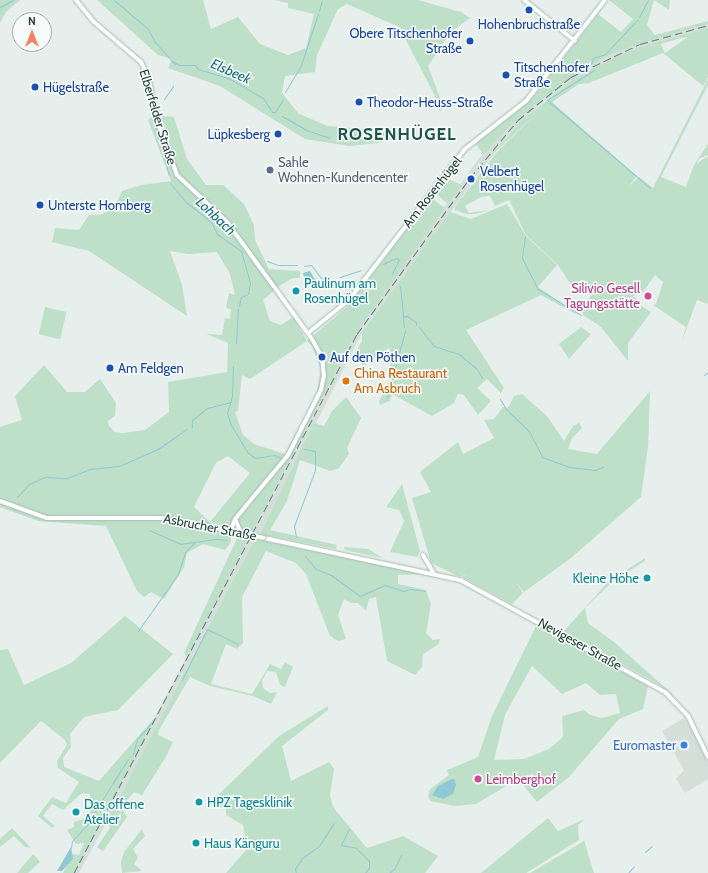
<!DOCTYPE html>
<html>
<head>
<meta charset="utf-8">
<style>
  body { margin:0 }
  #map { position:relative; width:708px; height:873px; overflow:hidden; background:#e6efeb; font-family:Cabin,sans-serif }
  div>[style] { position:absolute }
  .built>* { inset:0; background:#d4dfda }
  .green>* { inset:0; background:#bfe0c8; transform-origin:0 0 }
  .water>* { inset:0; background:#8ec9d4 }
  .stream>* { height:1px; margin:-0.5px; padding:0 0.5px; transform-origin:0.5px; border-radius:0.5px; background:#8ec9d4 }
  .roads { filter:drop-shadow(0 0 1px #a4bbb3) drop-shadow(0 0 1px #a4bbb3) }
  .secondary>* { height:4px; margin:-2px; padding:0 2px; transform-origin:2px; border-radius:2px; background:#fff }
  .rail>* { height:1px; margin-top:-0.5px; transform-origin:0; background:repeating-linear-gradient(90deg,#5f7d75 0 8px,transparent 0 12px) }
  .bridges { filter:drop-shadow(0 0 1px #a4bbb3) drop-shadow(0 0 1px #a4bbb3) }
  .secondary-bridge>* { height:4px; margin:-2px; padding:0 2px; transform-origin:2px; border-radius:2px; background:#fff }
  .dots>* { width:11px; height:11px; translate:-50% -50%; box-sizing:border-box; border:2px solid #f7fbf9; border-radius:50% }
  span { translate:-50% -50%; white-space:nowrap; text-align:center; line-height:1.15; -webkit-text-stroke:3px #f7fbf9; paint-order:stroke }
  .transit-label { font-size:13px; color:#164399 }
  .right { translate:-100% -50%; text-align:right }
  .left { translate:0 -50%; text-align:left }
  .street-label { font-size:13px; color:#24423a }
  .service-label { font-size:13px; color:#4e5e75 }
  .culture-label { font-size:13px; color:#0d838f }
  .hotel-label { font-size:13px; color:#b23c85 }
  .food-label { font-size:13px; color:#c56008 }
  .shop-label { font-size:13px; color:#366cbe }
  .water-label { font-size:14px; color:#1c6f80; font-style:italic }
  .district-label { font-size:17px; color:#1f5548; font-weight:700; letter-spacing:1px }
  .north { position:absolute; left:12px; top:12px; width:40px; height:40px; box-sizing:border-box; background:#f7fbf9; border:1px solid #a3b1ad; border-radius:50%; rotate:0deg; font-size:11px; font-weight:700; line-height:16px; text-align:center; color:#24423a }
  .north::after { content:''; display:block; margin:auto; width:14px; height:18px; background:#f4845f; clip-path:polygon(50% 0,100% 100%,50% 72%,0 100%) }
</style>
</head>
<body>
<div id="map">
  <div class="built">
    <div style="clip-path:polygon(708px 24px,708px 28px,609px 60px,572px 80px,539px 105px,508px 135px,365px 327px,260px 533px,252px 532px,361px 324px,471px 169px,517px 119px,571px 77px,607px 56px,639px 44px)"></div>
    <div style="clip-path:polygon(249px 538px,255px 539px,154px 735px,79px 873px,73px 873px)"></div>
    <div style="clip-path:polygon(684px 718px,700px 742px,708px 762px,708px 779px,685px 793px,676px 779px,684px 770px,662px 731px)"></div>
  </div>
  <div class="green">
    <div style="clip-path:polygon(0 0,20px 0,6px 12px,0 23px)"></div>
    <div style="clip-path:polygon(97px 0,203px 0,211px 29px,238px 17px,260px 44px,288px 55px,306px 48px,314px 14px,288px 8px,288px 3px,274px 0,418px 0,461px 12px,470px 18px,450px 33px,428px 66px,443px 106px,440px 112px,435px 96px,399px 27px,347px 4px,338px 9px,317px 55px,315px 72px,285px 76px,282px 93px,299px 114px,328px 126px,400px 132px,401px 136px,378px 143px,349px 146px,305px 139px,220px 86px,168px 68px,172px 59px,158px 55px)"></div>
    <div style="clip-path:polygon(609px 0,670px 0,669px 10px,654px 0,647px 25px,655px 35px,708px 21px,708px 24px,639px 44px,607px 56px,571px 77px,517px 119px,471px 169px,483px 154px,476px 144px,531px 100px,598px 14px,621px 32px,633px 19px)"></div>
    <div style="clip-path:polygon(evenodd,708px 28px,708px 32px,703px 33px,708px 32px,708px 77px,703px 86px,663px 53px,589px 83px,579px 84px,552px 102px,637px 176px,629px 186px,639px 177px,653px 188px,708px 79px,708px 85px,661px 177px,686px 187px,694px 165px,708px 144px,708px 155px,700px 158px,696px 164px,708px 156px,708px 304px,697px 300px,682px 341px,686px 327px,653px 305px,656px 304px,663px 282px,655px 275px,643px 292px,633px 296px,638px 300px,637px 303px,651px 312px,628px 343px,628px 361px,601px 327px,583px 315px,582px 307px,592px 295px,590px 288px,582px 283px,575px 291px,558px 265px,526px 235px,509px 200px,495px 206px,490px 196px,481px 197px,465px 206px,469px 213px,489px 210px,475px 214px,467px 214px,455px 210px,455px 207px,497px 152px,537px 113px,493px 154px,520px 122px,572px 80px,609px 60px,641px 47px,708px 28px,688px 37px,665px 53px,661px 44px,681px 38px,688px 37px)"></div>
    <div style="clip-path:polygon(evenodd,154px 115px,174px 117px,187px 159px,206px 185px,223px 185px,244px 204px,254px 225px,255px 240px,269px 269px,300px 271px,300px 278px,293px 278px,281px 285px,263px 300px,270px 321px,281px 325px,293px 317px,307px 341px,348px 306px,431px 198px,445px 208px,356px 333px,252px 532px,210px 522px,218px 529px,232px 535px,230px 544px,225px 550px,203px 544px,187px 553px,184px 567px,164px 599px,151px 592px,144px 597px,137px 591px,106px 526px,38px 521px,0 507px,0 427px,22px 420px,15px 396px,44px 365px,67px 392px,85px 392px,100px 379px,116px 403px,115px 416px,108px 421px,109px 426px,115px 432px,123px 433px,145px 430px,169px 412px,168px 382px,227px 372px,228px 343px,206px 334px,222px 335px,225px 318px,230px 319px,231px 309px,226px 308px,229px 293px,235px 295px,230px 274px,217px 252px,188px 254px,170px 251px,182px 285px,187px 316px,89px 251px,52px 242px,55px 228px,79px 230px,89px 215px,101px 215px,115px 206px,122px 191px,141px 185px,171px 181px,148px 120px,154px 115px,307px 341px,312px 346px,321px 370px,316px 396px,285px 454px,254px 444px,243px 435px,235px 412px,238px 411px,242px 375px,250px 379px,307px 341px,154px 115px,228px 456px,250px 473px,210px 522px,194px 507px,216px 463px,228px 456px)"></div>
    <div style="clip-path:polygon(446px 178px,462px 185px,448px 204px,435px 193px)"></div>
    <div style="clip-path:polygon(507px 204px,526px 236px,557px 265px,538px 287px,583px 318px,541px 295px,466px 330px,504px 388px,501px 393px,487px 379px,477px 388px,491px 401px,478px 415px,464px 395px,458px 394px,454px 403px,432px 416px,392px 394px,390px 401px,380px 405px,379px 401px,389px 382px,391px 356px,389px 348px,363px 366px,354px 354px,362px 341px,362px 332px,450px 212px,471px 219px)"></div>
    <div style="left:45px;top:307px;width:22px;height:28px;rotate:13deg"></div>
    <div style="clip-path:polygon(581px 327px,591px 334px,569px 359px,559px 344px)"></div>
    <div style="clip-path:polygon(650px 391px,648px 447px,641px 497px,571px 558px,524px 592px,516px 582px,523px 593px,512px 604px,462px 577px,467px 574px,460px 577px,431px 563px,412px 498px,431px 492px,420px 472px,458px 442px,463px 454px,494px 438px,484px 420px,494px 419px,503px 407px,508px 408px,514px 396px,522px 394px,547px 416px,564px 441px,573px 426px,579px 423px,582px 428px,572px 438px,568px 449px,597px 454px)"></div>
    <div style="clip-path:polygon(346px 397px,361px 418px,347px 448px,349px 454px,339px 468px,330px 471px,300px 460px,287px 501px,270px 530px,337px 545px,336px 549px,260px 534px,314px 423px,324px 426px,332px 411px)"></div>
    <div style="clip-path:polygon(402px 484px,420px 551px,417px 557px,390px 552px,404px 521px,399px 510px,386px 507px)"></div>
    <div style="clip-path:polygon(238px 536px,249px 538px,187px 657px,184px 653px)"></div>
    <div style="clip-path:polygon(255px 539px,424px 574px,398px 575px,398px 584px,426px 590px,431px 604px,426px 633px,433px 640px,440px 639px,439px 644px,423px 654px,422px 667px,415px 675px,387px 661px,376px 597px,369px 599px,366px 611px,358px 603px,351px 603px,344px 599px,338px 615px,346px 639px,338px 641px,330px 636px,306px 574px,296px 563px,266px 551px,242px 597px,243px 643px,237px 649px,226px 644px,211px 684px,252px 694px,270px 664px,281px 669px,285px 662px,293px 667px,285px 687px,280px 685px,276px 672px,267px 671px,262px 681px,263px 688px,270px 693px,277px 692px,271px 704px,253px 696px,210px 686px,190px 677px,159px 730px,158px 735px,173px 742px,167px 755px,142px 795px,134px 792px,121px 807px,127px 817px,103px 851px,97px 847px,110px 828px,107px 821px)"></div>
    <div style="clip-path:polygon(344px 547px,368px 549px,383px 558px,345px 550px)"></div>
    <div style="clip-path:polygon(645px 558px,645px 561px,613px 581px,585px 608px,588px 623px,614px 642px,677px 698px,657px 683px,563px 632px,608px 582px)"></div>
    <div style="clip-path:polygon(125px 616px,173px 654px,118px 710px,84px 717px,70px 734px,71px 747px,63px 758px,64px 767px,99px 781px,157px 715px,102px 820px,90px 817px,90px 794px,82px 793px,63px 810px,52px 804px,43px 816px,55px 826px,52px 828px,38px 816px,52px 797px,66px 803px,79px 782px,58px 768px,57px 761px,67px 745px,65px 740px,41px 721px,0 763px,0 650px,8px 649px,24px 685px,71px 663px)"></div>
    <div style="clip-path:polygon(evenodd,537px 624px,648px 686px,643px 709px,619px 719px,569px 777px,537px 802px,518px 779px,476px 804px,454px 806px,431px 801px,428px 797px,430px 789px,449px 775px,447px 770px,478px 757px,492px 716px,537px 624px,532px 666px,562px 694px,586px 683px,600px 695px,616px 694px,620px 713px,602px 718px,590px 715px,584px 710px,562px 716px,563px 737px,549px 749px,524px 759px,494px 760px,505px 715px,532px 666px)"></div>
    <div style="clip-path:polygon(328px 706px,328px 710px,282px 746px,291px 781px,329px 762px,334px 769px,330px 795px,333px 807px,367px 848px,403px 836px,438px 856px,425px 873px,226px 873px,247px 849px,243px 825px,226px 815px,226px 809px,215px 806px,212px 801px,279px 736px)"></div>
    <div style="clip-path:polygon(548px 818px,558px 831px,585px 819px,578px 825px,579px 840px,526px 873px,481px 873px)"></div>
    <div style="clip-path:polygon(83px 819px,101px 823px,73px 873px,63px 873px,73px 854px,79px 855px,84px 843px,76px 844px,67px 830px,74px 827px,74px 822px)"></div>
    <div style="clip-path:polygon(12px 828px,31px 848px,25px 847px,14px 836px,0 847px,0 839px)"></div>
    <div style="clip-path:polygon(142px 829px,145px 836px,133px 849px,138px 858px,134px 864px,142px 871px,122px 873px,121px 862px,124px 852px)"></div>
    <div style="clip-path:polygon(584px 840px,594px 873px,530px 873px,581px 843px)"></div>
    <div style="clip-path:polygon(33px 854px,40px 862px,28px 873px,17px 873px)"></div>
  </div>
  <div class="water">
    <div style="clip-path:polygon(310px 271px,314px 278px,323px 287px,305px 283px,303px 273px)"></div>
    <div style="clip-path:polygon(452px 779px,455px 780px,456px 785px,453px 794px,443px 799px,432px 795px,438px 786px)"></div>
    <div style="clip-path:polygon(71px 847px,73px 859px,62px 871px,57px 871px)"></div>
  </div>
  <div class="stream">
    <div style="left:114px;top:0;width:45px;rotate:40.5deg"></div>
    <div style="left:148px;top:29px;width:15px;rotate:62deg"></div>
    <div style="left:155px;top:42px;width:30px;rotate:48deg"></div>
    <div style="left:0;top:7px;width:15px;rotate:-28deg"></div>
    <div style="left:319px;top:11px;width:11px;rotate:-75deg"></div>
    <div style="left:639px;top:17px;width:19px;rotate:-62deg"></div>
    <div style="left:172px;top:61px;width:8px;rotate:30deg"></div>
    <div style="left:179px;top:65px;width:16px"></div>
    <div style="left:195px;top:65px;width:5px;rotate:53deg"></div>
    <div style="left:198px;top:69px;width:34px;rotate:17deg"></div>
    <div style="left:230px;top:79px;width:38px;rotate:30deg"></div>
    <div style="left:263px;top:98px;width:17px;rotate:57deg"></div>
    <div style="left:272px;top:112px;width:3px"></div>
    <div style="left:275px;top:112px;width:15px;rotate:-58deg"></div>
    <div style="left:591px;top:64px;width:6px;rotate:-72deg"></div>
    <div style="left:593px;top:58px;width:13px;rotate:-18deg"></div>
    <div style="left:605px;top:54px;width:47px;rotate:-46.7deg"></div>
    <div style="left:594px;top:70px;width:56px;rotate:147.4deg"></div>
    <div style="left:547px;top:100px;width:135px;rotate:40.5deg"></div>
    <div style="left:285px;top:92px;width:31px;rotate:-59deg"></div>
    <div style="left:301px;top:65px;width:54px;rotate:-71.6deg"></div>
    <div style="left:164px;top:99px;width:16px;rotate:-55deg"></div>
    <div style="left:282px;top:116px;width:28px;rotate:30deg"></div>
    <div style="left:306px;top:130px;width:25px;rotate:18deg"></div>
    <div style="left:153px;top:119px;width:58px;rotate:74.1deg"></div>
    <div style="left:170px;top:183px;width:26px;rotate:50deg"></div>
    <div style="left:187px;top:203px;width:31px;rotate:38deg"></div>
    <div style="left:211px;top:222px;width:13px;rotate:63deg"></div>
    <div style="left:217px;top:234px;width:29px;rotate:35deg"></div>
    <div style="left:241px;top:251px;width:33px;rotate:74deg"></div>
    <div style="left:250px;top:283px;width:11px;rotate:100deg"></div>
    <div style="left:248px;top:294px;width:8px;rotate:157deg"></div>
    <div style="left:241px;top:297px;width:9px;rotate:103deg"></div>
    <div style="left:525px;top:236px;width:22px;rotate:98deg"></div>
    <div style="left:522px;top:258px;width:35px;rotate:63deg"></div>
    <div style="left:538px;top:289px;width:50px;rotate:31.2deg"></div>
    <div style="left:267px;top:261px;width:12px;rotate:20deg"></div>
    <div style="left:278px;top:265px;width:19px"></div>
    <div style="left:383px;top:264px;width:14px;rotate:-25deg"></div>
    <div style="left:396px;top:258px;width:4px;rotate:34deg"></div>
    <div style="left:399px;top:260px;width:16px;rotate:117deg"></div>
    <div style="left:304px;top:266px;width:7px;rotate:-8deg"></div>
    <div style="left:311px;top:265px;width:23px;rotate:52deg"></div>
    <div style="left:340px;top:277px;width:22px;rotate:-18deg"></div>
    <div style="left:400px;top:286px;width:31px;rotate:84deg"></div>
    <div style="left:403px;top:317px;width:4px;rotate:-14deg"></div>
    <div style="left:407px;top:316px;width:11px;rotate:34deg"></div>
    <div style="left:416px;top:322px;width:3px;rotate:90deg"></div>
    <div style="left:403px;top:318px;width:9px;rotate:84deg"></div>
    <div style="left:419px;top:327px;width:24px;rotate:52deg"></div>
    <div style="left:434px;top:346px;width:26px;rotate:18deg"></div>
    <div style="left:459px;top:354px;width:23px;rotate:40deg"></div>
    <div style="left:477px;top:369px;width:10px;rotate:61deg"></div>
    <div style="left:236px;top:343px;width:35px;rotate:-87deg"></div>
    <div style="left:233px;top:366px;width:30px;rotate:92deg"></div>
    <div style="left:232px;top:396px;width:18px;rotate:106deg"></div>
    <div style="left:227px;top:413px;width:13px;rotate:72deg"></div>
    <div style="left:231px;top:425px;width:31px;rotate:59deg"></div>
    <div style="left:247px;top:452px;width:10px;rotate:37deg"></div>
    <div style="left:255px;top:458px;width:19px;rotate:-9deg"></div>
    <div style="left:274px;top:455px;width:8px;rotate:23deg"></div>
    <div style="left:704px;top:375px;width:5px;rotate:-37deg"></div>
    <div style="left:387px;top:398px;width:69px;rotate:-75deg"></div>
    <div style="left:500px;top:399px;width:12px;rotate:59deg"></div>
    <div style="left:506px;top:409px;width:32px;rotate:44deg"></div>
    <div style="left:529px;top:431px;width:29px;rotate:63deg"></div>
    <div style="left:542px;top:457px;width:30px;rotate:20deg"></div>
    <div style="left:570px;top:467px;width:25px;rotate:7deg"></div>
    <div style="left:595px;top:470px;width:9px;rotate:-21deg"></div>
    <div style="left:192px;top:427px;width:7px;rotate:-90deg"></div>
    <div style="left:192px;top:420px;width:19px;rotate:-39deg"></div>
    <div style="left:207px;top:408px;width:25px;rotate:-14deg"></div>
    <div style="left:17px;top:497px;width:18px;rotate:-47deg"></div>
    <div style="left:29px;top:484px;width:17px;rotate:-24deg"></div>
    <div style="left:45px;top:477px;width:22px;rotate:3deg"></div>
    <div style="left:67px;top:478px;width:25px;rotate:-21deg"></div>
    <div style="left:90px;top:469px;width:29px;rotate:-6deg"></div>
    <div style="left:119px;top:466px;width:43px;rotate:-23.6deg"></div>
    <div style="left:158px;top:449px;width:35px;rotate:-35deg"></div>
    <div style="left:149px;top:530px;width:34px;rotate:24deg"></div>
    <div style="left:180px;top:544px;width:36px;rotate:-8deg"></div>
    <div style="left:216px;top:539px;width:11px;rotate:5deg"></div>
    <div style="left:296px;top:537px;width:11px;rotate:-100deg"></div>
    <div style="left:294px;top:526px;width:60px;rotate:-69.4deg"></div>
    <div style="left:315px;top:470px;width:19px;rotate:-90deg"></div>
    <div style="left:315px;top:451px;width:11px;rotate:-170deg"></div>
    <div style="left:305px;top:556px;width:17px;rotate:50deg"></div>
    <div style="left:316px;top:569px;width:16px;rotate:22deg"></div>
    <div style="left:331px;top:575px;width:36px;rotate:36deg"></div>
    <div style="left:360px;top:596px;width:27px;rotate:-24deg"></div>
    <div style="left:385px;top:585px;width:20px;rotate:18deg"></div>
    <div style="left:404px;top:591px;width:6px;rotate:-18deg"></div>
    <div style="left:410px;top:589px;width:15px;rotate:8deg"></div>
    <div style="left:138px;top:631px;width:70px;rotate:-54.9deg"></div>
    <div style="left:178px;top:574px;width:23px;rotate:-72deg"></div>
    <div style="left:185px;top:552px;width:13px;rotate:-45deg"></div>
    <div style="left:182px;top:680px;width:57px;rotate:-63.9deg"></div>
    <div style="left:207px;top:629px;width:34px;rotate:26deg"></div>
    <div style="left:133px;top:754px;width:16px;rotate:-75deg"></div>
    <div style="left:137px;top:739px;width:24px;rotate:-48deg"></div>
    <div style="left:92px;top:816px;width:67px;rotate:-57.7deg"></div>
    <div style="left:349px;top:829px;width:18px;rotate:117deg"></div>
    <div style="left:341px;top:845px;width:15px;rotate:11deg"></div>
    <div style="left:356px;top:848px;width:18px;rotate:45deg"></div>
    <div style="left:369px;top:861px;width:7px;rotate:90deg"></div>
    <div style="left:369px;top:868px;width:6px;rotate:129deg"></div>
    <div style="left:71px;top:848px;width:7px;rotate:-82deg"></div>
    <div style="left:72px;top:841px;width:25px;rotate:-47deg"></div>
    <div style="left:645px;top:852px;width:9px;rotate:-41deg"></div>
    <div style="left:296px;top:873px;width:4px;rotate:-104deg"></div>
    <div style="left:295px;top:869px;width:13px;rotate:-58deg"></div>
    <div style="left:302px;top:858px;width:21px;rotate:-35deg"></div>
    <div style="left:319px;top:846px;width:27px;rotate:-57deg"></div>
    <div style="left:389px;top:873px;width:6px;rotate:-39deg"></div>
    <div style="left:394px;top:869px;width:16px;rotate:-63deg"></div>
    <div style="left:628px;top:873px;width:9px;rotate:-49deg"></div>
  </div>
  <div class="roads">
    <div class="secondary">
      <div style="left:76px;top:0;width:28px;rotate:51deg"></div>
      <div style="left:94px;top:22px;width:62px;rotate:40.4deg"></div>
      <div style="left:141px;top:62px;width:17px;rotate:65deg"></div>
      <div style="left:148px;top:77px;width:49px;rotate:77.1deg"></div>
      <div style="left:159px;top:125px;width:53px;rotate:70.2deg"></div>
      <div style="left:177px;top:175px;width:69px;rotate:43.2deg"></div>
      <div style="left:227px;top:222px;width:145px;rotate:54deg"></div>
      <div style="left:312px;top:339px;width:21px;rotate:61deg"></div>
      <div style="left:322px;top:357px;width:18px;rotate:84deg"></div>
      <div style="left:324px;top:375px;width:15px;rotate:101deg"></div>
      <div style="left:321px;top:390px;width:73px;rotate:116.9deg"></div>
      <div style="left:288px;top:455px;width:83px;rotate:129.6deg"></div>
      <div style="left:235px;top:519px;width:12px;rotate:110deg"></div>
      <div style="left:524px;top:0;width:65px;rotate:38.8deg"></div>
      <div style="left:308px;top:333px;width:53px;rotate:-38.8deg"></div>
      <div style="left:349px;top:300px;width:190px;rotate:-52.5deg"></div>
      <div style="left:465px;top:149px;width:78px;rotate:-38.2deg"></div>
      <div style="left:526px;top:101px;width:128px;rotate:-52deg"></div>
      <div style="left:0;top:501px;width:50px;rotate:19.9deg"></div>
      <div style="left:47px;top:518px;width:114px"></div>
      <div style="left:161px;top:518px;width:87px;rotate:10.5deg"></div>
      <div style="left:235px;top:519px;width:15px;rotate:67deg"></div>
      <div style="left:264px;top:538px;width:200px;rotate:12.1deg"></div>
      <div style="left:460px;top:580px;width:235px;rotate:28.7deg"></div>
      <div style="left:666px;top:693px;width:32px;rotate:46deg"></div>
      <div style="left:688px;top:716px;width:46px;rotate:64deg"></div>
      <div style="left:423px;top:555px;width:20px;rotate:60deg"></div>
    </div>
  </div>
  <div class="rail">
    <div style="left:74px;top:873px;width:609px;rotate:-62.3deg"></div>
    <div style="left:357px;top:334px;width:193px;rotate:-54.1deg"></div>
    <div style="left:470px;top:178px;width:75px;rotate:-50.4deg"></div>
    <div style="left:518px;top:120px;width:68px;rotate:-39.1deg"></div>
    <div style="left:571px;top:77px;width:76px;rotate:-25.6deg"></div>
    <div style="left:640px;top:44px;width:71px;rotate:-15.6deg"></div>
  </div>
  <div class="bridges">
    <div class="secondary-bridge">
      <div style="left:247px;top:534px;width:17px;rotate:13deg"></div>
    </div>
  </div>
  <div class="dots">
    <div style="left:529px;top:10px;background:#1a4fb4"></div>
    <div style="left:470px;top:41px;background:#1a4fb4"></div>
    <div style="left:506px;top:75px;background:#1a4fb4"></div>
    <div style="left:35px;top:87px;background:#1a4fb4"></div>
    <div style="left:359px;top:102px;background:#1a4fb4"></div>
    <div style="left:278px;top:134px;background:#1a4fb4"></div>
    <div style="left:270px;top:170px;background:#5c6f8a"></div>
    <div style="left:471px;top:179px;background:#1a4fb4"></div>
    <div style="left:40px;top:205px;background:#1a4fb4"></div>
    <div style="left:296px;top:291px;background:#0f9aa8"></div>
    <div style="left:648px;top:296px;background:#d1479c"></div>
    <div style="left:322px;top:357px;background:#1a4fb4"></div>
    <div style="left:110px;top:368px;background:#1a4fb4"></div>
    <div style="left:346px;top:381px;background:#e8710a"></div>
    <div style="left:647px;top:578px;background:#0f9aa8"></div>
    <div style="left:684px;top:745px;background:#3f7fe0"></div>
    <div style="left:478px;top:779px;background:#d1479c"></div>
    <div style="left:199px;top:802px;background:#0f9aa8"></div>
    <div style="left:76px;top:812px;background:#0f9aa8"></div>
    <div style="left:196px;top:843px;background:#0f9aa8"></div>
  </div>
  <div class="transit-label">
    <span style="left:529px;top:24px">Hohenbruchstraße</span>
    <span class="right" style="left:462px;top:41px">Obere Titschenhofer<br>Straße</span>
    <span class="left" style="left:514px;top:75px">Titschenhofer<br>Straße</span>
    <span class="left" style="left:43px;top:87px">Hügelstraße</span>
    <span class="left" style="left:367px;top:102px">Theodor-Heuss-Straße</span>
    <span class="right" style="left:270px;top:134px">Lüpkesberg</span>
    <span class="left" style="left:480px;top:179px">Velbert<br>Rosenhügel</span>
    <span class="left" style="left:48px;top:205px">Unterste Homberg</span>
    <span class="left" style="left:330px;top:357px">Auf den Pöthen</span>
    <span class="left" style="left:118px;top:368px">Am Feldgen</span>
  </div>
  <div class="street-label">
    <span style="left:158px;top:117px;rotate:73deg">Elberfelder Straße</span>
    <span style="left:432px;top:192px;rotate:-52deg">Am Rosenhügel</span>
    <span style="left:210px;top:527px;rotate:11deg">Asbrucher Straße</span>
    <span style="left:580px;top:644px;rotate:29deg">Nevigeser Straße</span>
  </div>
  <div class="service-label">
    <span class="left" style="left:278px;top:170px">Sahle<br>Wohnen-Kundencenter</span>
  </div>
  <div class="culture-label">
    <span class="left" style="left:304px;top:291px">Paulinum am<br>Rosenhügel</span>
    <span class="right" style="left:639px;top:578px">Kleine Höhe</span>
    <span class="left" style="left:207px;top:802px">HPZ Tagesklinik</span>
    <span class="left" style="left:84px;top:812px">Das offene<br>Atelier</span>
    <span class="left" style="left:204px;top:843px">Haus Känguru</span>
  </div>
  <div class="hotel-label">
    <span class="right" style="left:640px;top:296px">Silivio Gesell<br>Tagungsstätte</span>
    <span class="left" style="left:486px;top:779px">Leimberghof</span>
  </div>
  <div class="food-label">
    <span class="left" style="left:354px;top:381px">China Restaurant<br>Am Asbruch</span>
  </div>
  <div class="shop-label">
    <span class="right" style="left:676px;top:745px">Euromaster</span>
  </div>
  <div class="water-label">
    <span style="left:231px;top:71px;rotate:24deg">Elsbeek</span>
    <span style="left:216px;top:216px;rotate:43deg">Lohbach</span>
  </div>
  <div class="district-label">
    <span style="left:397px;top:135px">ROSENHÜGEL</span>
  </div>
  <div class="north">N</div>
</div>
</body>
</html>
